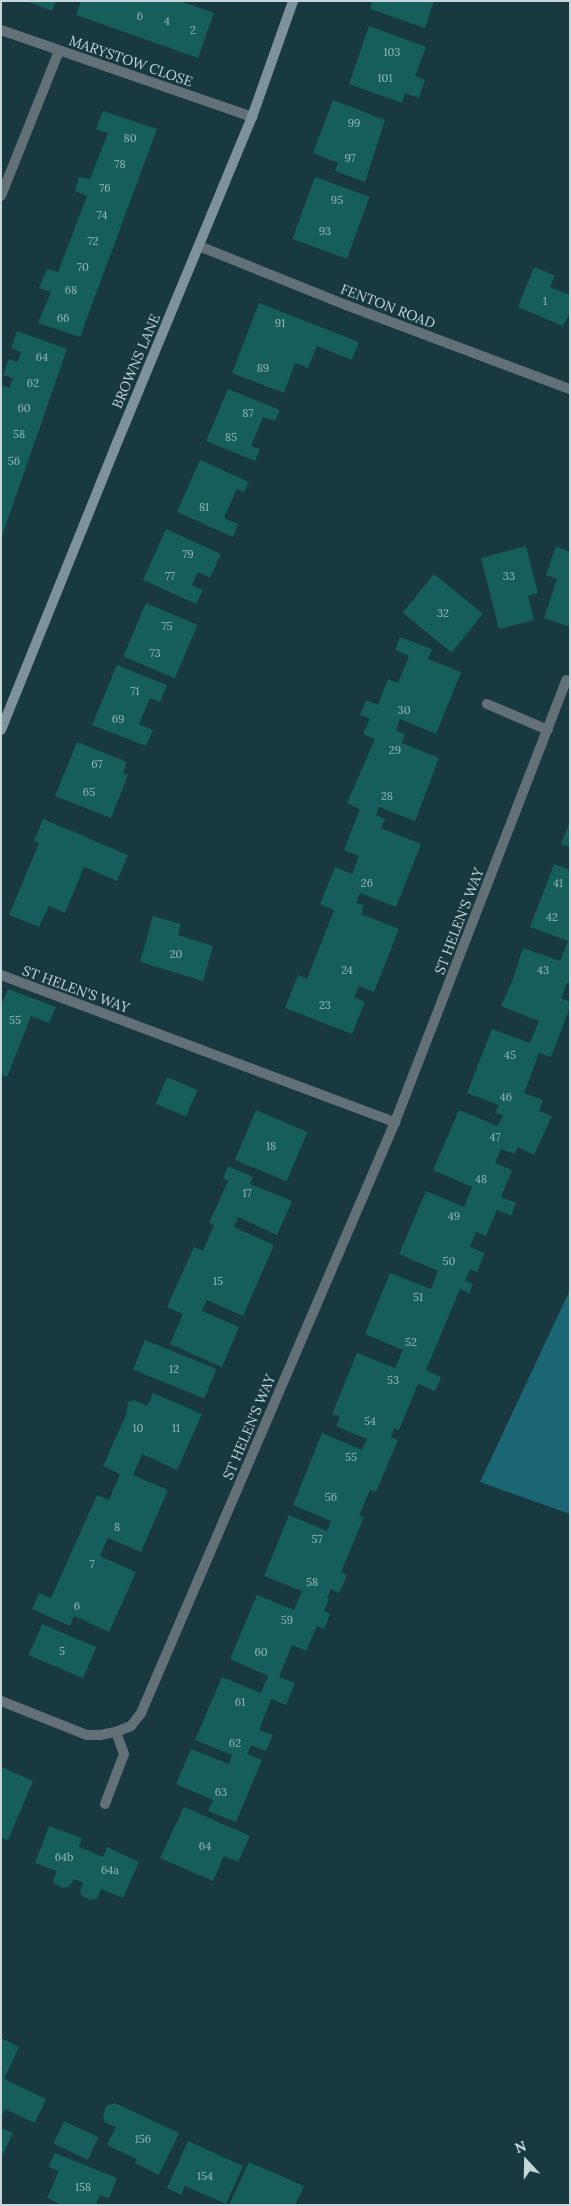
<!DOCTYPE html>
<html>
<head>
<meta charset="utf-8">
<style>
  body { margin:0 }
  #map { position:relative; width:571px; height:2206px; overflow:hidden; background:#17393f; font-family:Lora,serif }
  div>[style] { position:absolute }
  .green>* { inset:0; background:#1a6674 }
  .building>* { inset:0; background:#165e5c; transform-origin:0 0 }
  .lane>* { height:10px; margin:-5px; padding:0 5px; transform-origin:5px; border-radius:5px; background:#647077 }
  .street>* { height:10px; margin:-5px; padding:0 5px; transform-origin:5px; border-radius:5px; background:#647077 }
  .secondary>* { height:10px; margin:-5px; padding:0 5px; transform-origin:5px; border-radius:5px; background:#7e929d }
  span { translate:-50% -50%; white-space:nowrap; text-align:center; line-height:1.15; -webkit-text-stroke:4px #17393f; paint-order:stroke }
  .number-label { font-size:11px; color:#99b9bb }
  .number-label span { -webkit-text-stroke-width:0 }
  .street-label { font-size:14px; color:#c5d7db }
  .frame { position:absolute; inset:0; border:2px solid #c5d7db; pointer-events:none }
  .north { position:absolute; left:501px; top:2136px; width:50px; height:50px; -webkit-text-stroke:4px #17393f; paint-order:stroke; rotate:339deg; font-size:14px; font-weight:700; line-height:20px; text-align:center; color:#c5d7db }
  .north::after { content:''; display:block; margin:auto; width:18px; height:22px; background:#c5d7db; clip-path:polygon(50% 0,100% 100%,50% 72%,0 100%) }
</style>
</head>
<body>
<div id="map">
  <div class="green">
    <div style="clip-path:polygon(570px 1290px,570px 1514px,480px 1482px)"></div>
  </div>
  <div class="building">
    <div style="clip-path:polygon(26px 1px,56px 1px,52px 11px)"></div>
    <div style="clip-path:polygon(81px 1px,180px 1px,214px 13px,198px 58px,76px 15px)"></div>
    <div style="clip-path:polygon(372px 1px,434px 1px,425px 28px,370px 9px)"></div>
    <div style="clip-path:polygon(369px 26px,426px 47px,415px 76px,425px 80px,419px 98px,405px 93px,402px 103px,349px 84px)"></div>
    <div style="clip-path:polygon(333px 100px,385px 120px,365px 182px,335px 171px,338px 163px,313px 153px)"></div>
    <div style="clip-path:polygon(103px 111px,157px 129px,80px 337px,38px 323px,51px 292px,39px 288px,47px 269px,58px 272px,87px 196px,75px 191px,79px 177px,90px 179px,108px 133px,96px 129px)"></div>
    <div style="left:315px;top:177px;width:58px;height:66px;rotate:20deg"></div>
    <div style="clip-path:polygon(534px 267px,555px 276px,550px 287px,570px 295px,570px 313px,563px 326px,518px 307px)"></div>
    <div style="clip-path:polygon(259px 303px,359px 342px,352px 360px,317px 346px,308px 368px,295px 363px,284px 393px,232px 373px)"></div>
    <div style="clip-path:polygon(17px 331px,67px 349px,2px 536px,1px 385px,9px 388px,13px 378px,3px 375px,9px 359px,17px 362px,21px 352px,11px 348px)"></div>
    <div style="clip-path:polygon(228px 389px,280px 410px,275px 421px,263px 417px,251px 446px,260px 449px,255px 461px,206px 441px)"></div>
    <div style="clip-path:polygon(200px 460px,249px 482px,244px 492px,237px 489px,224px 518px,238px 524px,233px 537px,177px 512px)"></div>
    <div style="clip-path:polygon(166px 529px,221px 554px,210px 578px,198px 572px,192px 585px,203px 590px,196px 604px,143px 580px)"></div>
    <div style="clip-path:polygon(526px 546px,538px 593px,528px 596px,534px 620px,499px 629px,481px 558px)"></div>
    <div style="clip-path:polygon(556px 546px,570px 552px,570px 627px,544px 618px,557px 579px,546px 575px)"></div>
    <div style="left:434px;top:574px;width:63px;height:50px;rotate:39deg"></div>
    <div style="left:146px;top:603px;width:56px;height:58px;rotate:23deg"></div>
    <div style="clip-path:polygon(400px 637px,432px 649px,428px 659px,461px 672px,436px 734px,400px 719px,396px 730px,405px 734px,402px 743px,439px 758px,415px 821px,379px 807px,376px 815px,385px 819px,381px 828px,421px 844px,396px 907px,360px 893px,356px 903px,364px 905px,361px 914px,399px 929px,374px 992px,359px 986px,354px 997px,365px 1002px,352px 1034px,285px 1008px,298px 975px,307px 979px,334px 910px,320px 904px,335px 867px,352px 874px,359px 856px,344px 850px,360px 809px,347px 803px,375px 739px,363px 734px,370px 719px,360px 715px,366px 700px,378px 705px,388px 679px,398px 683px,409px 656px,395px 650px)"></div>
    <div style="clip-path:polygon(117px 665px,167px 685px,160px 702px,150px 698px,139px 724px,153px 730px,146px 746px,92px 725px)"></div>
    <div style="clip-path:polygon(77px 742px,127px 762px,123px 773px,128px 775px,111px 818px,55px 796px)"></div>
    <div style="clip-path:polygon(43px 819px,128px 855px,117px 881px,84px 867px,65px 913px,49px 906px,39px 927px,9px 915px,39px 843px,34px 841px)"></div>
    <div style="clip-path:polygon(570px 821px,570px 847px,561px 844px)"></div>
    <div style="clip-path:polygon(554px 864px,570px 870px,570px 984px,567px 983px,561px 998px,570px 1002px,570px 1007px,551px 1057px,539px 1053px,524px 1093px,543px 1100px,539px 1111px,552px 1116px,534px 1155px,518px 1147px,515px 1154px,501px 1149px,495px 1163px,512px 1170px,501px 1197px,516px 1203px,511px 1216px,497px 1210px,486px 1236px,476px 1232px,470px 1247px,485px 1253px,477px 1272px,470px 1269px,465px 1281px,473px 1284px,469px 1293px,460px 1289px,426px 1370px,441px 1377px,435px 1391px,418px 1384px,399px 1430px,394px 1428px,391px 1437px,398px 1440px,376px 1492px,370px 1490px,359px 1516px,364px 1517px,341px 1572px,347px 1575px,339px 1593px,331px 1589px,327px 1598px,329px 1599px,324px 1611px,330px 1614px,324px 1629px,317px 1626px,306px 1651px,292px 1645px,279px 1677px,295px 1683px,286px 1705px,271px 1699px,259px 1730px,273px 1735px,266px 1751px,251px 1745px,247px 1754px,262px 1760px,236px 1822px,208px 1811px,213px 1800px,176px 1784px,191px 1749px,229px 1764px,232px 1755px,195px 1740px,222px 1677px,261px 1693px,268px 1676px,230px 1659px,257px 1595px,294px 1610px,302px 1591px,264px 1576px,289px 1515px,327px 1531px,331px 1521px,293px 1505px,322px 1433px,362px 1450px,367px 1439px,336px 1426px,340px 1416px,332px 1414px,357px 1353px,395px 1368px,403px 1350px,365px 1334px,390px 1273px,431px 1289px,435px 1279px,438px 1271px,399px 1254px,426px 1191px,464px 1207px,472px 1187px,433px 1170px,459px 1110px,498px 1126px,503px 1115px,495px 1113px,499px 1105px,467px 1093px,492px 1029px,530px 1043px,539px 1021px,501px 1006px,513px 979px,523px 948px,560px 961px,568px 941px,530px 927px)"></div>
    <div style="clip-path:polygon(153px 916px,181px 924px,178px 935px,213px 946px,203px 981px,140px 962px)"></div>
    <div style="clip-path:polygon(8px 989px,56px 1007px,49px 1023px,31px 1016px,7px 1077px,1px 1075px,1px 1005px)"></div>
    <div style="left:167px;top:1077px;width:33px;height:29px;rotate:23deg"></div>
    <div style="left:256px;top:1110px;width:56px;height:54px;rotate:23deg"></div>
    <div style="clip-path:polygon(228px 1166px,253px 1177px,250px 1184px,292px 1201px,277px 1235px,238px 1217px,234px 1227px,274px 1245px,243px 1316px,207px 1300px,202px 1311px,239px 1327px,222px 1367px,170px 1344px,183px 1314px,167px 1307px,194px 1247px,203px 1251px,214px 1225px,209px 1223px,228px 1181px,223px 1178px)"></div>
    <div style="left:145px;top:1340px;width:77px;height:32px;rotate:22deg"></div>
    <div style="clip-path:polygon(153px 1393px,202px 1414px,177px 1470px,142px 1454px,133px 1475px,168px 1490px,141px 1552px,108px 1538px,100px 1556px,136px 1572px,109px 1632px,74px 1616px,70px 1626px,32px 1609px,39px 1593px,51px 1598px,97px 1495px,109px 1500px,120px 1474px,103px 1466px,126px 1415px,128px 1402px,134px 1400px,147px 1406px)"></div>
    <div style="left:42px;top:1624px;width:59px;height:34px;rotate:23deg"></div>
    <div style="clip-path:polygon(1px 1767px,33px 1781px,8px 1840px,1px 1838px)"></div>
    <div style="clip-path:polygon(184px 1807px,250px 1836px,238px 1862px,224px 1856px,213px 1881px,160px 1858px)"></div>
    <div style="clip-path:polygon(49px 1826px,82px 1838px,79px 1847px,103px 1857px,107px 1847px,139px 1862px,123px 1898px,101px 1889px,97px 1899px,90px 1900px,82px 1896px,80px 1891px,83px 1883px,74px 1879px,69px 1887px,63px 1888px,55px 1884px,53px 1880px,57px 1871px,35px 1863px)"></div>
    <div style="clip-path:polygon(1px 2038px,19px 2047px,4px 2079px,46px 2099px,35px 2123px,5px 2109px,1px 2118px)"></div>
    <div style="clip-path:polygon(115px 2103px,179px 2133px,159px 2175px,135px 2163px,136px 2159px,107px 2145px,116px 2127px,105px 2122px,103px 2116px,106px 2106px)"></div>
    <div style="left:64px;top:2121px;width:38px;height:25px;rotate:25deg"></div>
    <div style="clip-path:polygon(1px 2128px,13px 2133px,1px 2158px)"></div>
    <div style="clip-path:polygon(188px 2141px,243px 2166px,226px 2204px,185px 2186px,181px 2195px,167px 2188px)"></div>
    <div style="clip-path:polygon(55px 2153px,117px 2178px,109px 2198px,100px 2195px,96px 2205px,62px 2205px,47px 2198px,59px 2171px,48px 2167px)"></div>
    <div style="clip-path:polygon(249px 2162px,304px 2186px,295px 2205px,229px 2205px)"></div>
  </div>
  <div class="lane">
    <div style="left:1px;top:196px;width:156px;rotate:-68.2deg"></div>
  </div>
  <div class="street">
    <div style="left:1px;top:30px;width:266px;rotate:19.1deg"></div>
    <div style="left:199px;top:246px;width:158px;rotate:21.9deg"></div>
    <div style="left:346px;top:305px;width:239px;rotate:20.6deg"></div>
    <div style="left:487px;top:704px;width:66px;rotate:23.1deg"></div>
    <div style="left:1px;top:975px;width:421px;rotate:20.5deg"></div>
    <div style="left:1px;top:1701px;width:92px;rotate:21.6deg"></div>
    <div style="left:87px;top:1735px;width:13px"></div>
    <div style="left:100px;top:1735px;width:16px;rotate:-11deg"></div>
    <div style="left:116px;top:1732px;width:16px;rotate:-22deg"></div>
    <div style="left:131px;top:1726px;width:16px;rotate:-52deg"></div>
    <div style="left:141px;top:1713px;width:643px;rotate:-66.74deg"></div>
    <div style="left:395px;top:1122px;width:474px;rotate:-68.8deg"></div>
    <div style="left:105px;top:1804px;width:53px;rotate:-69.2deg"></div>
    <div style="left:124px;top:1754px;width:23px;rotate:-110deg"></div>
  </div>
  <div class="secondary">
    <div style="left:1px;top:730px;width:302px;rotate:-68deg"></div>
    <div style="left:114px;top:450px;width:360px;rotate:-67.5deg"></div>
    <div style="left:252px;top:117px;width:123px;rotate:-70.5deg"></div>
  </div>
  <div class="number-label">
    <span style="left:140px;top:16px">6</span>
    <span style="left:167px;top:21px">4</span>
    <span style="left:193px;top:30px">2</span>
    <span style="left:392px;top:52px">103</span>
    <span style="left:385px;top:78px">101</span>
    <span style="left:354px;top:123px">99</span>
    <span style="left:130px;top:138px">80</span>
    <span style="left:350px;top:158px">97</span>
    <span style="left:120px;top:164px">78</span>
    <span style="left:105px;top:188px">76</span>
    <span style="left:337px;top:200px">95</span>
    <span style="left:102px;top:215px">74</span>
    <span style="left:325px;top:231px">93</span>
    <span style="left:93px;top:241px">72</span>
    <span style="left:83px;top:267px">70</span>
    <span style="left:71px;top:290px">68</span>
    <span style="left:545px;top:301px">1</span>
    <span style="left:63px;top:318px">66</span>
    <span style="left:280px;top:323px">91</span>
    <span style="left:42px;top:357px">64</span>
    <span style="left:263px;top:368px">89</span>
    <span style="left:33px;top:383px">62</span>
    <span style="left:24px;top:408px">60</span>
    <span style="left:248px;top:413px">87</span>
    <span style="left:19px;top:434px">58</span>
    <span style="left:231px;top:437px">85</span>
    <span style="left:14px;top:461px">56</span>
    <span style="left:204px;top:507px">81</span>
    <span style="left:188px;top:554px">79</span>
    <span style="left:170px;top:576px">77</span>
    <span style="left:509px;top:576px">33</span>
    <span style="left:443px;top:613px">32</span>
    <span style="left:167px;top:626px">75</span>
    <span style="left:155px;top:653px">73</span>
    <span style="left:135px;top:691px">71</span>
    <span style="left:404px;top:710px">30</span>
    <span style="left:118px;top:719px">69</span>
    <span style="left:395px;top:750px">29</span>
    <span style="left:97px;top:764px">67</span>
    <span style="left:89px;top:792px">65</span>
    <span style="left:387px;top:796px">28</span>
    <span style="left:367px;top:883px">26</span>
    <span style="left:558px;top:883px">41</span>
    <span style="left:552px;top:917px">42</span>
    <span style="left:176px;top:954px">20</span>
    <span style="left:347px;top:970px">24</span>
    <span style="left:543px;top:970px">43</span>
    <span style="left:325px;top:1005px">23</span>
    <span style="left:15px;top:1020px">55</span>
    <span style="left:510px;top:1055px">45</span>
    <span style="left:506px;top:1097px">46</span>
    <span style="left:495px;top:1137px">47</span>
    <span style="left:271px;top:1146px">18</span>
    <span style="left:481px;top:1179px">48</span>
    <span style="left:247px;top:1193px">17</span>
    <span style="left:454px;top:1216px">49</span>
    <span style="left:449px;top:1261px">50</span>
    <span style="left:218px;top:1281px">15</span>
    <span style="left:418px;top:1297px">51</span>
    <span style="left:411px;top:1342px">52</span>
    <span style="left:174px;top:1369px">12</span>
    <span style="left:393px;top:1380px">53</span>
    <span style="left:370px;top:1421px">54</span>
    <span style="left:138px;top:1428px">10</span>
    <span style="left:176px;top:1428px">11</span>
    <span style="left:351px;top:1457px">55</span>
    <span style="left:331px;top:1497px">56</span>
    <span style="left:117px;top:1527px">8</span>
    <span style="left:317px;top:1539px">57</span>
    <span style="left:92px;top:1564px">7</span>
    <span style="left:312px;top:1582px">58</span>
    <span style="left:77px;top:1606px">6</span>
    <span style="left:287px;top:1620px">59</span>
    <span style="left:62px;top:1651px">5</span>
    <span style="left:261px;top:1652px">60</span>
    <span style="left:240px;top:1702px">61</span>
    <span style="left:235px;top:1743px">62</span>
    <span style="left:221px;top:1792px">63</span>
    <span style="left:205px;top:1846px">64</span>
    <span style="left:64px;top:1857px">64b</span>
    <span style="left:110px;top:1870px">64a</span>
    <span style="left:143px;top:2139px">156</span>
    <span style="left:205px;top:2176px">154</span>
    <span style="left:83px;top:2187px">158</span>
  </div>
  <div class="street-label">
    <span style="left:131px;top:61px;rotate:19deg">MARYSTOW CLOSE</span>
    <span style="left:388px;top:306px;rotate:21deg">FENTON ROAD</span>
    <span style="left:136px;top:361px;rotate:-67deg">BROWNS LANE</span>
    <span style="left:459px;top:921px;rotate:-69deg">ST HELEN'S WAY</span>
    <span style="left:76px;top:989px;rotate:20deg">ST HELEN'S WAY</span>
    <span style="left:249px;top:1427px;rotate:-67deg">ST HELEN'S WAY</span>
  </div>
  <div class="frame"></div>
  <div class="north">N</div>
</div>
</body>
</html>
